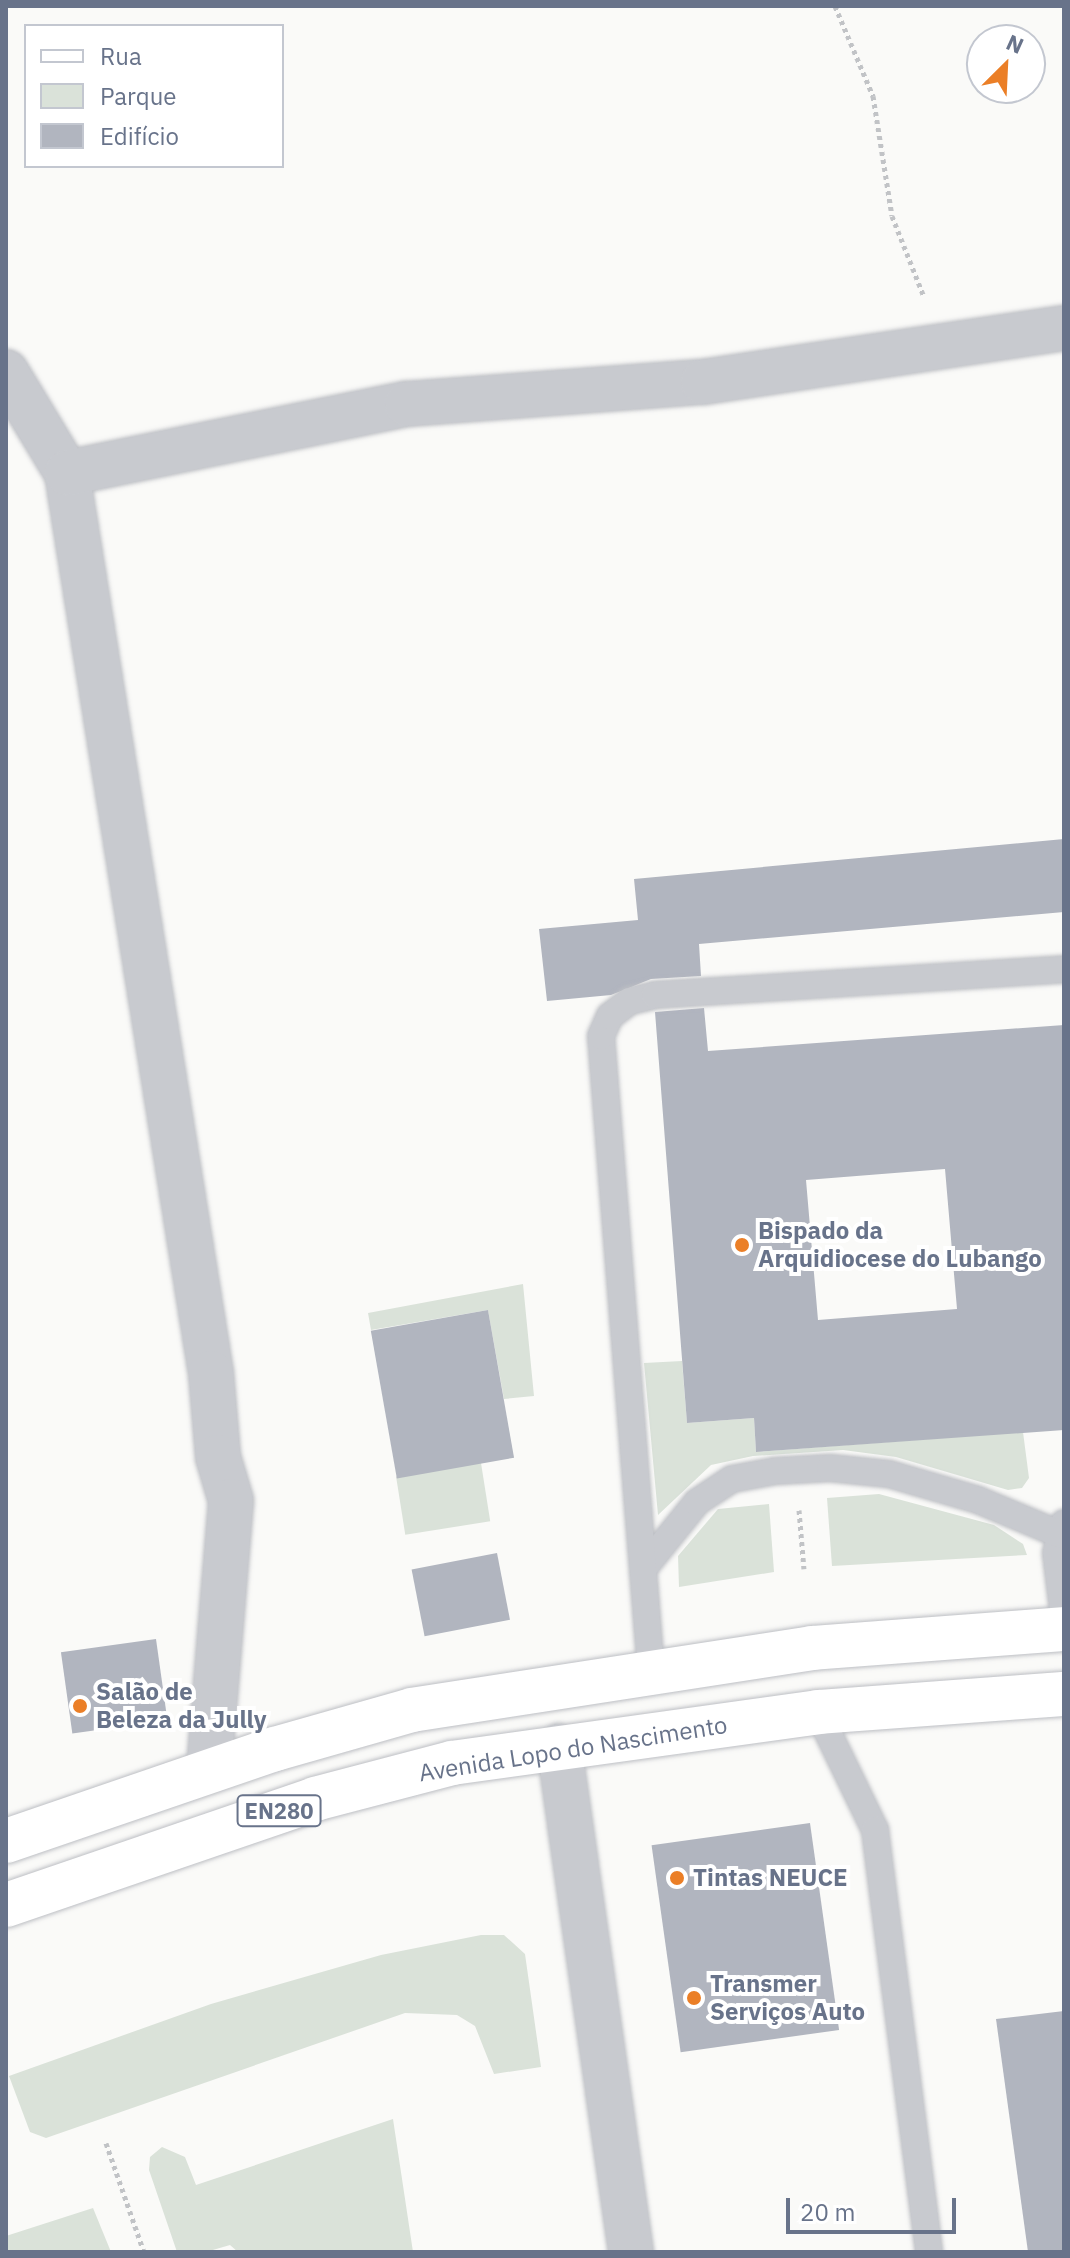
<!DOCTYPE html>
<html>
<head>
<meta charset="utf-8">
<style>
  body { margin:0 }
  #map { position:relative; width:1070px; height:2258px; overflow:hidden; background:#fafaf8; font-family:"IBM Plex Sans",sans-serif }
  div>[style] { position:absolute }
  .green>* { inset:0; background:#dae2d9; transform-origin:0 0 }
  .building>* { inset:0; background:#b1b5bf; transform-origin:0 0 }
  .path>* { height:5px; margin-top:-2.5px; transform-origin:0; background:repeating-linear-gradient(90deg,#c1c3c6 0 4px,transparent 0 8px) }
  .roads { filter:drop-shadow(0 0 2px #bdbfc4) drop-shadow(0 0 2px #bdbfc4) }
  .lane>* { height:26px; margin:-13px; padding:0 13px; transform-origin:13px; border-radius:13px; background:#c8cacf }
  .street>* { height:44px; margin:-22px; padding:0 22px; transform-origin:22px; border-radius:22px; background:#c8cacf }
  .primary>* { height:44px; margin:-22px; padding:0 22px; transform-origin:22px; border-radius:22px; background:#fff }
  .dots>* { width:22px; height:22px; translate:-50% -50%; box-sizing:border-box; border:4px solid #fff; border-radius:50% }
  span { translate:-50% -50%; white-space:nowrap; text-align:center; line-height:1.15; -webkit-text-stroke:8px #fff; paint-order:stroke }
  .shield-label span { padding:2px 6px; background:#fff; border:2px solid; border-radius:6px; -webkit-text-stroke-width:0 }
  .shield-label { font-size:22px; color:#68738a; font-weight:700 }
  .poi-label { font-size:24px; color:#68738a; font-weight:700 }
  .left { translate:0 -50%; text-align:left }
  .street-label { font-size:24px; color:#68738a }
  .frame { position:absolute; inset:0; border:8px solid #68738a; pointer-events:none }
  .legend { position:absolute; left:24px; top:24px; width:260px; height:144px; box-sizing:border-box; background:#fff; border:2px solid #c3c7d0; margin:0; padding:10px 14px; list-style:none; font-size:24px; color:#68738a }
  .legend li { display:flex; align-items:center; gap:16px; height:40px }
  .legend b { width:40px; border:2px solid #c3c7d0 }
  .north { position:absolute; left:966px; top:24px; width:80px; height:80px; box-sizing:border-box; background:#fff; border:2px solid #c3c7d0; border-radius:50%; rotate:24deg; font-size:22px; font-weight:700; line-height:32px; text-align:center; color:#68738a }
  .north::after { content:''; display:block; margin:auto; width:28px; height:36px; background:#eb7f27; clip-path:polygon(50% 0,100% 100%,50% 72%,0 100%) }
  .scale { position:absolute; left:786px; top:2198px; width:170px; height:36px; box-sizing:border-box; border:4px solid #68738a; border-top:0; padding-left:10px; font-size:24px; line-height:28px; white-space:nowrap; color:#68738a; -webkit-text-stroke:6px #fff; paint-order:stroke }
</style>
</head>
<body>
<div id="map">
  <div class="green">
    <div style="clip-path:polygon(523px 1284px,534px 1396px,504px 1399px,488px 1310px,371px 1330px,368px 1313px)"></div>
    <div style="clip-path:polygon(682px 1361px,687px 1423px,754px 1418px,756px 1452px,1023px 1432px,1029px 1478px,1022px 1488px,1008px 1490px,896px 1457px,843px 1450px,753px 1456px,711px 1465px,658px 1515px,644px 1363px)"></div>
    <div style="left:481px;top:1463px;width:59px;height:86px;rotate:81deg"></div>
    <div style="clip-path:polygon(879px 1494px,994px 1525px,1023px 1544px,1027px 1555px,832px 1566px,827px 1498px)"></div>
    <div style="clip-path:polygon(769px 1504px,774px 1572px,679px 1587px,678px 1556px,718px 1509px)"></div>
    <div style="clip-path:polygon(481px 1935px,504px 1935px,525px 1954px,541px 2067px,494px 2074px,475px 2026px,457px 2015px,405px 2013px,46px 2138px,30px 2132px,9px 2076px,211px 2004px,381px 1955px)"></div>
    <div style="clip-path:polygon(393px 2119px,413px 2252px,238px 2252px,230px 2245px,206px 2252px,177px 2252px,149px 2170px,150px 2157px,162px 2147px,185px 2157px,196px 2185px)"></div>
    <div style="clip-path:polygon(93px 2208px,111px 2252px,6px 2252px,6px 2236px)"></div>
  </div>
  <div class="building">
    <div style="clip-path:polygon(1064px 839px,1064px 912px,699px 944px,701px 976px,651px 979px,611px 995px,547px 1001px,539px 929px,638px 920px,634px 879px)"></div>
    <div style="clip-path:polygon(evenodd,704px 1008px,708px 1051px,1064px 1025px,1064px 1430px,756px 1452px,754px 1418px,687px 1423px,655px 1012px,704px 1008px,945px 1169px,957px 1309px,818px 1320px,806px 1180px,945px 1169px)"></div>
    <div style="left:488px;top:1310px;width:150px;height:119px;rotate:80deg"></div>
    <div style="left:497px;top:1553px;width:68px;height:87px;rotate:79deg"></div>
    <div style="left:156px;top:1639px;width:82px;height:96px;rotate:82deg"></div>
    <div style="left:810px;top:1823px;width:209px;height:160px;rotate:82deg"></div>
    <div style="clip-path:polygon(1064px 2011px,1064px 2252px,1028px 2252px,996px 2019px)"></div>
  </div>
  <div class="path">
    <div style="left:835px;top:6px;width:98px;rotate:67.1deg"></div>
    <div style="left:873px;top:96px;width:121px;rotate:81deg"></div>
    <div style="left:892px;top:216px;width:87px;rotate:68.4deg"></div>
    <div style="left:799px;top:1510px;width:59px;rotate:85.2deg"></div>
    <div style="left:106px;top:2143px;width:115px;rotate:70.8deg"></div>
  </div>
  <div class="roads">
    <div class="lane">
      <div style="left:1064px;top:1523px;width:31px;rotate:105deg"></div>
      <div style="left:1056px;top:1553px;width:65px;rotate:83deg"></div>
      <div style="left:643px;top:1569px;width:86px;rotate:-51.1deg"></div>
      <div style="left:697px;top:1502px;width:42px;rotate:-33.3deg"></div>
      <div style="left:732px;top:1479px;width:44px;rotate:-10.5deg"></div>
      <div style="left:775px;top:1471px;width:55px;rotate:-3.1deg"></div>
      <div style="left:830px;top:1468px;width:59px;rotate:5.8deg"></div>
      <div style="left:889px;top:1474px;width:93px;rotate:16.3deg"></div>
      <div style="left:978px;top:1500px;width:88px;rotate:22.8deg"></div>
      <div style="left:651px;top:1671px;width:637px;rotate:-94.5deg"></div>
      <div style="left:601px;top:1036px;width:22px;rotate:-66deg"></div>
      <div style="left:610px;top:1016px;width:25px;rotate:-37deg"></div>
      <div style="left:630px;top:1001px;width:26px;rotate:-13deg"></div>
      <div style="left:655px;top:995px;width:410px;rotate:-3.6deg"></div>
      <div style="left:818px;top:1712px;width:131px;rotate:64.2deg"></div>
      <div style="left:875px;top:1830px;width:425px;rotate:82.7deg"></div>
    </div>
    <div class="street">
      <div style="left:6px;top:372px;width:118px;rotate:58.9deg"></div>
      <div style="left:67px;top:473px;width:911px;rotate:80.91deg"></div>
      <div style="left:211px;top:1373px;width:84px;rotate:85.2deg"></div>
      <div style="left:218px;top:1457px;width:46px;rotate:73.5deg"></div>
      <div style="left:231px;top:1501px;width:270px;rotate:94.7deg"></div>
      <div style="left:67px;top:473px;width:347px;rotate:-11.5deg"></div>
      <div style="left:407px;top:404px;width:297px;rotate:-4.3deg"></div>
      <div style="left:703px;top:382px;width:365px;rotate:-8.5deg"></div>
      <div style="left:559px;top:1746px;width:511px;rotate:81.9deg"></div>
    </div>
    <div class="primary">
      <div style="left:6px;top:1841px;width:284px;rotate:-18.9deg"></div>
      <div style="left:275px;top:1749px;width:142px;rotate:-15.9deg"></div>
      <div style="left:412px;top:1710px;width:405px;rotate:-8.8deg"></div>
      <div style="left:812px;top:1648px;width:253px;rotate:-4.3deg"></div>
      <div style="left:6px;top:1905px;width:327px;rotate:-18.9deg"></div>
      <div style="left:315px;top:1799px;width:142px;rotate:-14.7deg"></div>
      <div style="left:452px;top:1763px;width:370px;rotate:-7.9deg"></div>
      <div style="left:818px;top:1712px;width:247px;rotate:-4.2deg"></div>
    </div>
  </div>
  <div class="dots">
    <div style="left:742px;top:1245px;background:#eb7f27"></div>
    <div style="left:80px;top:1706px;background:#eb7f27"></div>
    <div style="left:677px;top:1878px;background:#eb7f27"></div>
    <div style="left:694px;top:1998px;background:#eb7f27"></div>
  </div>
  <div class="shield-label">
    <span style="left:279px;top:1811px">EN280</span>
  </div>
  <div class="poi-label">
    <span class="left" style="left:758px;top:1245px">Bispado da<br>Arquidiocese do Lubango</span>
    <span class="left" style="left:96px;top:1706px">Salão de<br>Beleza da Jully</span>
    <span class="left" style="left:693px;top:1878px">Tintas NEUCE</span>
    <span class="left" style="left:710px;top:1998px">Transmer<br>Serviços Auto</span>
  </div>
  <div class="street-label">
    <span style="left:573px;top:1749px;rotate:-9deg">Avenida Lopo do Nascimento</span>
  </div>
  <div class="frame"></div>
  <ul class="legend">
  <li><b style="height:10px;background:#fff"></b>Rua</li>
  <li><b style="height:22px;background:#dae2d9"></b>Parque</li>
  <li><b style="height:22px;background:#b1b5bf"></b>Edifício</li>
  </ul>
  <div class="north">N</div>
  <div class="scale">20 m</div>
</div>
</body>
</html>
